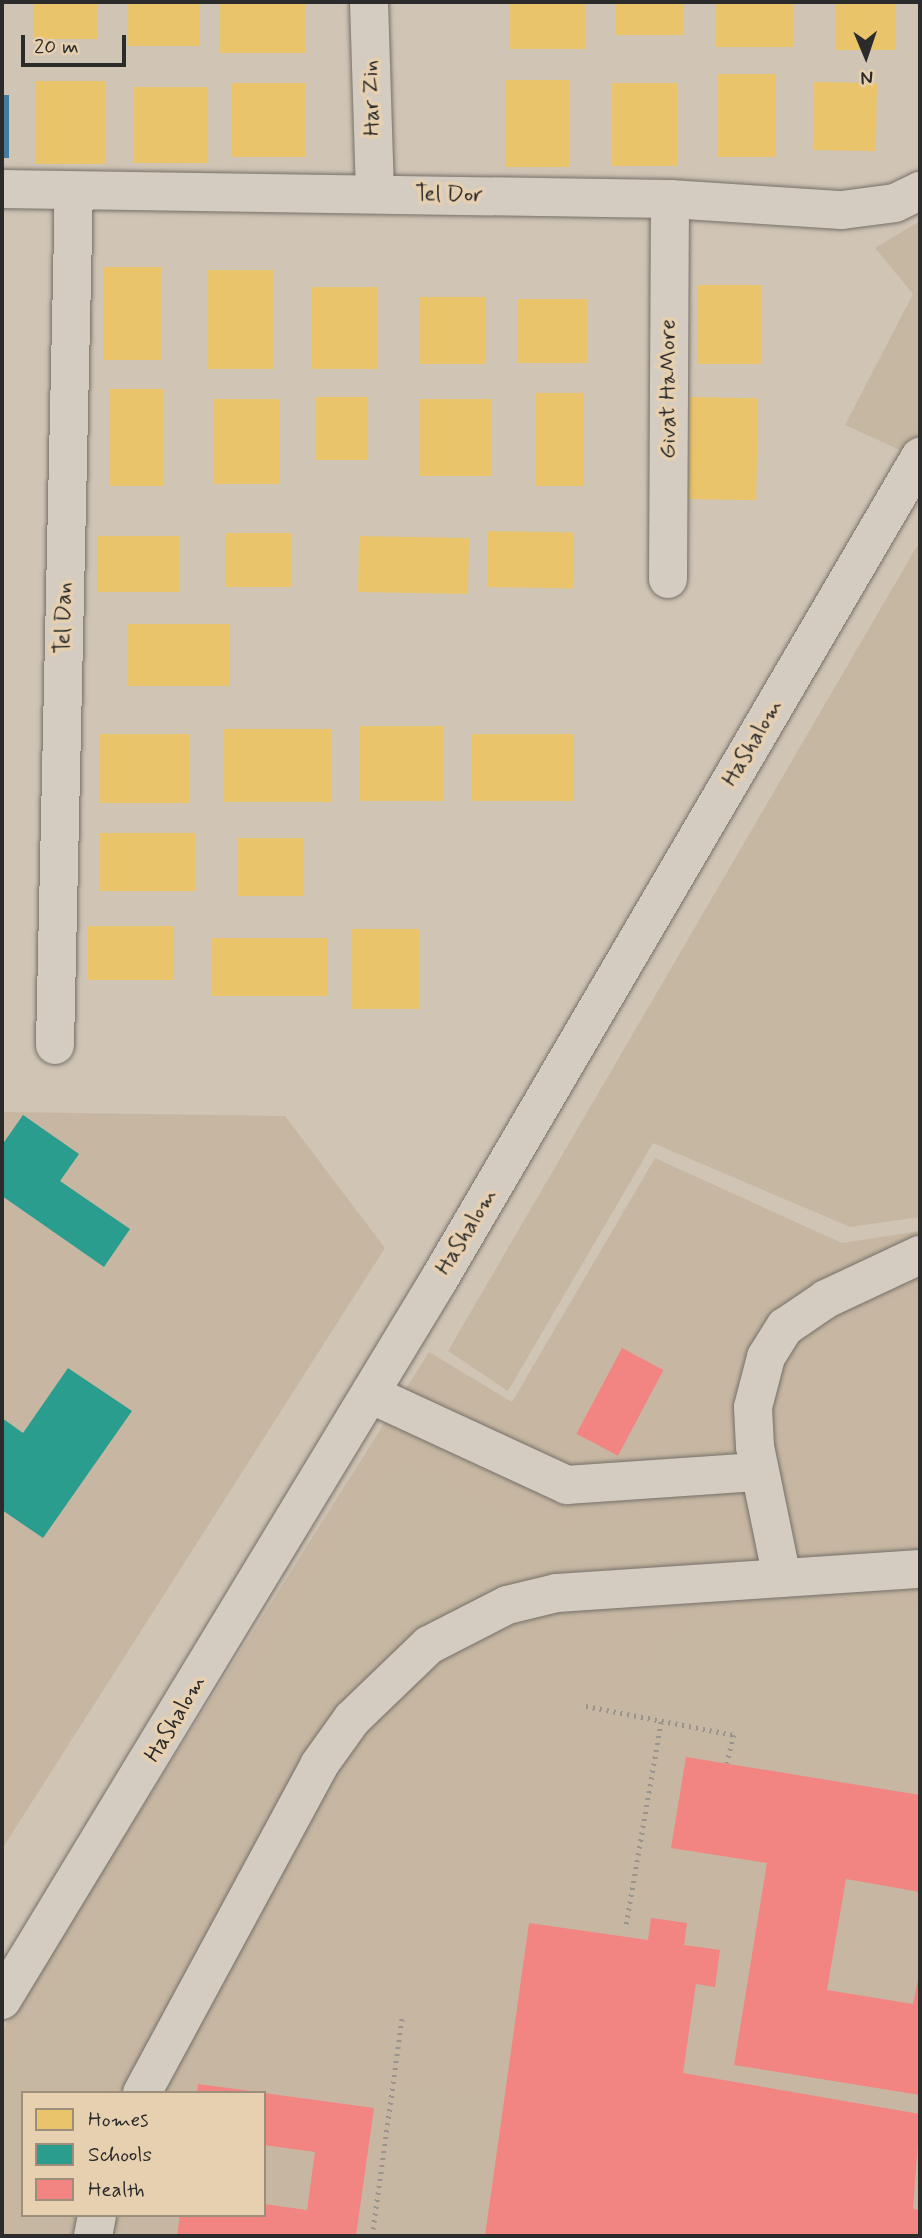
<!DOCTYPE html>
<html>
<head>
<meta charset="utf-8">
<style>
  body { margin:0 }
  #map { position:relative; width:922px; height:2238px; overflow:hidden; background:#d0c4b4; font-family:Mynerve,sans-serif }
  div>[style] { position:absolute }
  .built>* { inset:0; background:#c7b7a2 }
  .green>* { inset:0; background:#c6b7a2; transform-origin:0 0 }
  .homes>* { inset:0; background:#e9c46a; transform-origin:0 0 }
  .schools>* { inset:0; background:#2a9d8f }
  .health>* { inset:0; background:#f28482; transform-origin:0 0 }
  .public>* { inset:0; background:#457b9d; transform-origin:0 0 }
  .path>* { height:4.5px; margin-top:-2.25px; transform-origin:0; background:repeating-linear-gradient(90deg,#9a948d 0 2px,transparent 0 7px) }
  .roads { filter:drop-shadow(0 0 2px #757069) drop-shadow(0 0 2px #757069) }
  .minor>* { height:38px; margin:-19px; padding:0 19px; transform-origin:19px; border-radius:19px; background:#d4ccc0 }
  span { translate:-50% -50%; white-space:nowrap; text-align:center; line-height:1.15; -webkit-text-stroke:7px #e7d0b0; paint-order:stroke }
  .street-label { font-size:23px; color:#2b2b2b }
  .frame { position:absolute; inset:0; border:4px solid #2b2b2b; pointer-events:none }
  .legend { position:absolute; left:21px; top:2091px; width:245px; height:126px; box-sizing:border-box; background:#e7d0b0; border:2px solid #9c8e7b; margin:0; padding:9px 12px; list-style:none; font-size:21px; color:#2b2b2b }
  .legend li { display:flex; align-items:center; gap:14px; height:35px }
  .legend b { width:35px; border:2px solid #9c8e7b }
  .north { position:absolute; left:831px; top:21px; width:70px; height:70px; -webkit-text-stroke:5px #e7d0b0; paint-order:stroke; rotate:178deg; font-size:19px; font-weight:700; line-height:28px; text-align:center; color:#2b2b2b }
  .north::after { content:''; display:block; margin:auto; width:24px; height:32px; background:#2b2b2b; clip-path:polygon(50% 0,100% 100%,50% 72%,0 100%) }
  .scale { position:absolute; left:21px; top:35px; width:105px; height:32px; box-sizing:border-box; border:4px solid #2b2b2b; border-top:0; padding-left:9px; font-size:21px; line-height:24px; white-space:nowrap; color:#2b2b2b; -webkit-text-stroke:5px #e7d0b0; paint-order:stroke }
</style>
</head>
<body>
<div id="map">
  <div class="built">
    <div style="clip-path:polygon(2px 1112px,285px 1116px,385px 1248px,2px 1849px)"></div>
    <div style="clip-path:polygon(evenodd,655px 1158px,842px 1243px,920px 1231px,920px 2236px,2px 2236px,2px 2031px,429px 1352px,512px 1402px,655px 1158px,23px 2093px,264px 2093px,264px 2215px,23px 2215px,23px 2093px)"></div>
  </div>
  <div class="green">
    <div style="clip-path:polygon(920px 221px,920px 444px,913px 456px,845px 425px,913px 294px,875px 248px)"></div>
    <div style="clip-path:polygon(920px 541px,920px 1217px,850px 1227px,653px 1143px,508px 1391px,448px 1351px)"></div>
    <div style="clip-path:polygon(407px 1467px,436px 1471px,499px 1514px,568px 1525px,719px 1516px,735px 1532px,736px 1545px,718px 1558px,551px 1572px,483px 1591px,431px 1616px,377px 1660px,323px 1712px,107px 2093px,23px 2093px,23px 2180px,2px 2165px,2px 2075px,358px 1505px,381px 1478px)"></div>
    <div style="clip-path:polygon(920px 1604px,920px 1783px,617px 1734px,661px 1641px,695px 1619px)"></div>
    <div style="left:401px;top:2088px;width:93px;height:149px;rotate:6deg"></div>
    <div style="clip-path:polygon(25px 2215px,54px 2215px,51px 2236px,12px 2236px)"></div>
  </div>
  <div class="homes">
    <div style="left:33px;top:2px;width:65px;height:37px"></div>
    <div style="left:127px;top:2px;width:73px;height:44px"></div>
    <div style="left:219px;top:2px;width:87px;height:51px"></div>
    <div style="left:510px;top:2px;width:75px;height:47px"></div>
    <div style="left:615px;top:2px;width:69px;height:33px"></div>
    <div style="left:716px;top:2px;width:78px;height:45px"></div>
    <div style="left:835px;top:2px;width:61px;height:48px"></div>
    <div style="left:718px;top:74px;width:57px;height:83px"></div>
    <div style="left:505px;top:80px;width:65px;height:87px"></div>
    <div style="left:35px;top:81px;width:70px;height:83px"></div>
    <div style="left:305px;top:83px;width:74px;height:73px;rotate:90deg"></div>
    <div style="left:612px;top:83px;width:65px;height:83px"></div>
    <div style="left:877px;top:83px;width:68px;height:63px;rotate:91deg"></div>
    <div style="left:134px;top:87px;width:74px;height:76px"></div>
    <div style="left:103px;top:267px;width:59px;height:93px"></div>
    <div style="left:208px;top:270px;width:66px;height:99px"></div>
    <div style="left:697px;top:285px;width:64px;height:79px"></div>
    <div style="left:311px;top:287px;width:67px;height:82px"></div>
    <div style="left:419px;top:297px;width:67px;height:67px"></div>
    <div style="left:517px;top:299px;width:71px;height:64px"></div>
    <div style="left:109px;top:389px;width:54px;height:97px"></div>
    <div style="left:535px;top:393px;width:48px;height:93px"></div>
    <div style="left:316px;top:397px;width:51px;height:63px"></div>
    <div style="left:690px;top:397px;width:68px;height:102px;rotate:1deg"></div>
    <div style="left:213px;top:399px;width:67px;height:85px"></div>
    <div style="left:491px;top:399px;width:77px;height:72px;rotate:90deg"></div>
    <div style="left:488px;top:531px;width:86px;height:56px;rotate:1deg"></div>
    <div style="left:226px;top:533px;width:66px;height:54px"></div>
    <div style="left:97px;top:536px;width:83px;height:56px"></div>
    <div style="left:359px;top:536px;width:110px;height:56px;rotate:1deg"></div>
    <div style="left:128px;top:624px;width:102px;height:62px"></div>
    <div style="left:359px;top:726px;width:85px;height:75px"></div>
    <div style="left:224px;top:729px;width:107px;height:73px"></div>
    <div style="left:99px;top:734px;width:90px;height:69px"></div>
    <div style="left:471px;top:734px;width:103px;height:67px"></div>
    <div style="left:100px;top:833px;width:96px;height:58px"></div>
    <div style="left:238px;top:838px;width:65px;height:58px"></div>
    <div style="left:88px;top:926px;width:86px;height:54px"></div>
    <div style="left:351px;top:929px;width:68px;height:80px"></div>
    <div style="left:211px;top:938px;width:116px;height:58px"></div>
  </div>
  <div class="schools">
    <div style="clip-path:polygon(23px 1115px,79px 1154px,60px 1181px,130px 1229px,104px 1267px,2px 1196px,2px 1145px)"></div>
    <div style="clip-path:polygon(68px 1368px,132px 1411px,43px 1538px,2px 1510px,2px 1418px,23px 1433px)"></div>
  </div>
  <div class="health">
    <div style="left:622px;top:1348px;width:47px;height:97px;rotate:28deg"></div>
    <div style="clip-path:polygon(686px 1757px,920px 1795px,920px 1892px,846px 1879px,827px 1990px,913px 2004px,920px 1970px,920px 2095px,734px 2065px,767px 1863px,671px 1848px)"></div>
    <div style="clip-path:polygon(651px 1918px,687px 1923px,684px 1945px,720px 1950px,715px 1987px,696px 1984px,683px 2073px,920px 2114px,913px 2209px,920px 2210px,920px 2236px,485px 2236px,529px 1923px,648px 1940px)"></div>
    <div style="clip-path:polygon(198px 2084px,251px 2091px,251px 2093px,197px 2093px)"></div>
    <div style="clip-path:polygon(264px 2093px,374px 2108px,356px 2236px,177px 2236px,180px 2215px,264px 2215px,264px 2204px,307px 2210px,315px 2152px,264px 2145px)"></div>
  </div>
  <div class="public">
    <div style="left:2px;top:95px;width:7px;height:63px"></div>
  </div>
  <div class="path">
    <div style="left:586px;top:1706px;width:151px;rotate:11.1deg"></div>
    <div style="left:734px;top:1735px;width:29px;rotate:104deg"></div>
    <div style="left:626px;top:1924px;width:206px;rotate:-80.2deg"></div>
    <div style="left:372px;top:2236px;width:222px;rotate:-82.2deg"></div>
  </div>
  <div class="roads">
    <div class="minor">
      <div style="left:369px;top:2px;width:191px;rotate:88.2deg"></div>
      <div style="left:2px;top:189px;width:668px;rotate:0.86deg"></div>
      <div style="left:670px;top:199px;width:172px;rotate:3.7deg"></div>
      <div style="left:842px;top:210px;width:53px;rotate:-7.5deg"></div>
      <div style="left:895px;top:203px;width:28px;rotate:-26deg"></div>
      <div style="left:668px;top:579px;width:380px;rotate:-89.7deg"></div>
      <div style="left:55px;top:1045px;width:854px;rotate:-88.73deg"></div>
      <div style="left:370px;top:1394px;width:217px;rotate:24.8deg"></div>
      <div style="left:567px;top:1485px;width:193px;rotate:-3.9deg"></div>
      <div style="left:782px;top:1578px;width:134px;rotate:-101.6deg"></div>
      <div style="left:755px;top:1447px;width:40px;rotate:-92.9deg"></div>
      <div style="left:753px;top:1407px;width:52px;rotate:-75.4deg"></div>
      <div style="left:766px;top:1357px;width:36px;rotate:-58deg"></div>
      <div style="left:785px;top:1327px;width:50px;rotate:-34.3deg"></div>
      <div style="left:826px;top:1299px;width:104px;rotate:-25.1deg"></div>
      <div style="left:2px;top:2000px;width:841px;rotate:-58.77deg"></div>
      <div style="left:438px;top:1281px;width:955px;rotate:-59.67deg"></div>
      <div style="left:142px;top:2093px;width:373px;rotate:-61.6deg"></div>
      <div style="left:319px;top:1765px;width:57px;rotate:-54.3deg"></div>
      <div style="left:352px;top:1719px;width:107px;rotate:-43.9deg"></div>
      <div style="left:429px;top:1645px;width:88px;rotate:-27.1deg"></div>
      <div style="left:507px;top:1605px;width:51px;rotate:-13.5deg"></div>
      <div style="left:557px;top:1593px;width:364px;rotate:-3.8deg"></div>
      <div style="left:93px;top:2236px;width:21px;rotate:-79deg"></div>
    </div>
  </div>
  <div class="street-label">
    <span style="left:372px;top:98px;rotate:-92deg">Har Zin</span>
    <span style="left:449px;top:195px;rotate:1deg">Tel Dor</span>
    <span style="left:669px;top:389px;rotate:-90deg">Givat HaMore</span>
    <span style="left:64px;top:618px;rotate:-89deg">Tel Dan</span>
    <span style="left:753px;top:743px;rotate:-60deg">HaShalom</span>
    <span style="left:467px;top:1232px;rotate:-59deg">HaShalom</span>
    <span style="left:176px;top:1719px;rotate:-59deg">HaShalom</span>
  </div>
  <div class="frame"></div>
  <ul class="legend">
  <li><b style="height:19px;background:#e9c46a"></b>Homes</li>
  <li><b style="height:19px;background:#2a9d8f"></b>Schools</li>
  <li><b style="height:19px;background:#f28482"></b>Health</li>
  </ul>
  <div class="north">N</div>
  <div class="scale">20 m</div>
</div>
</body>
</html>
